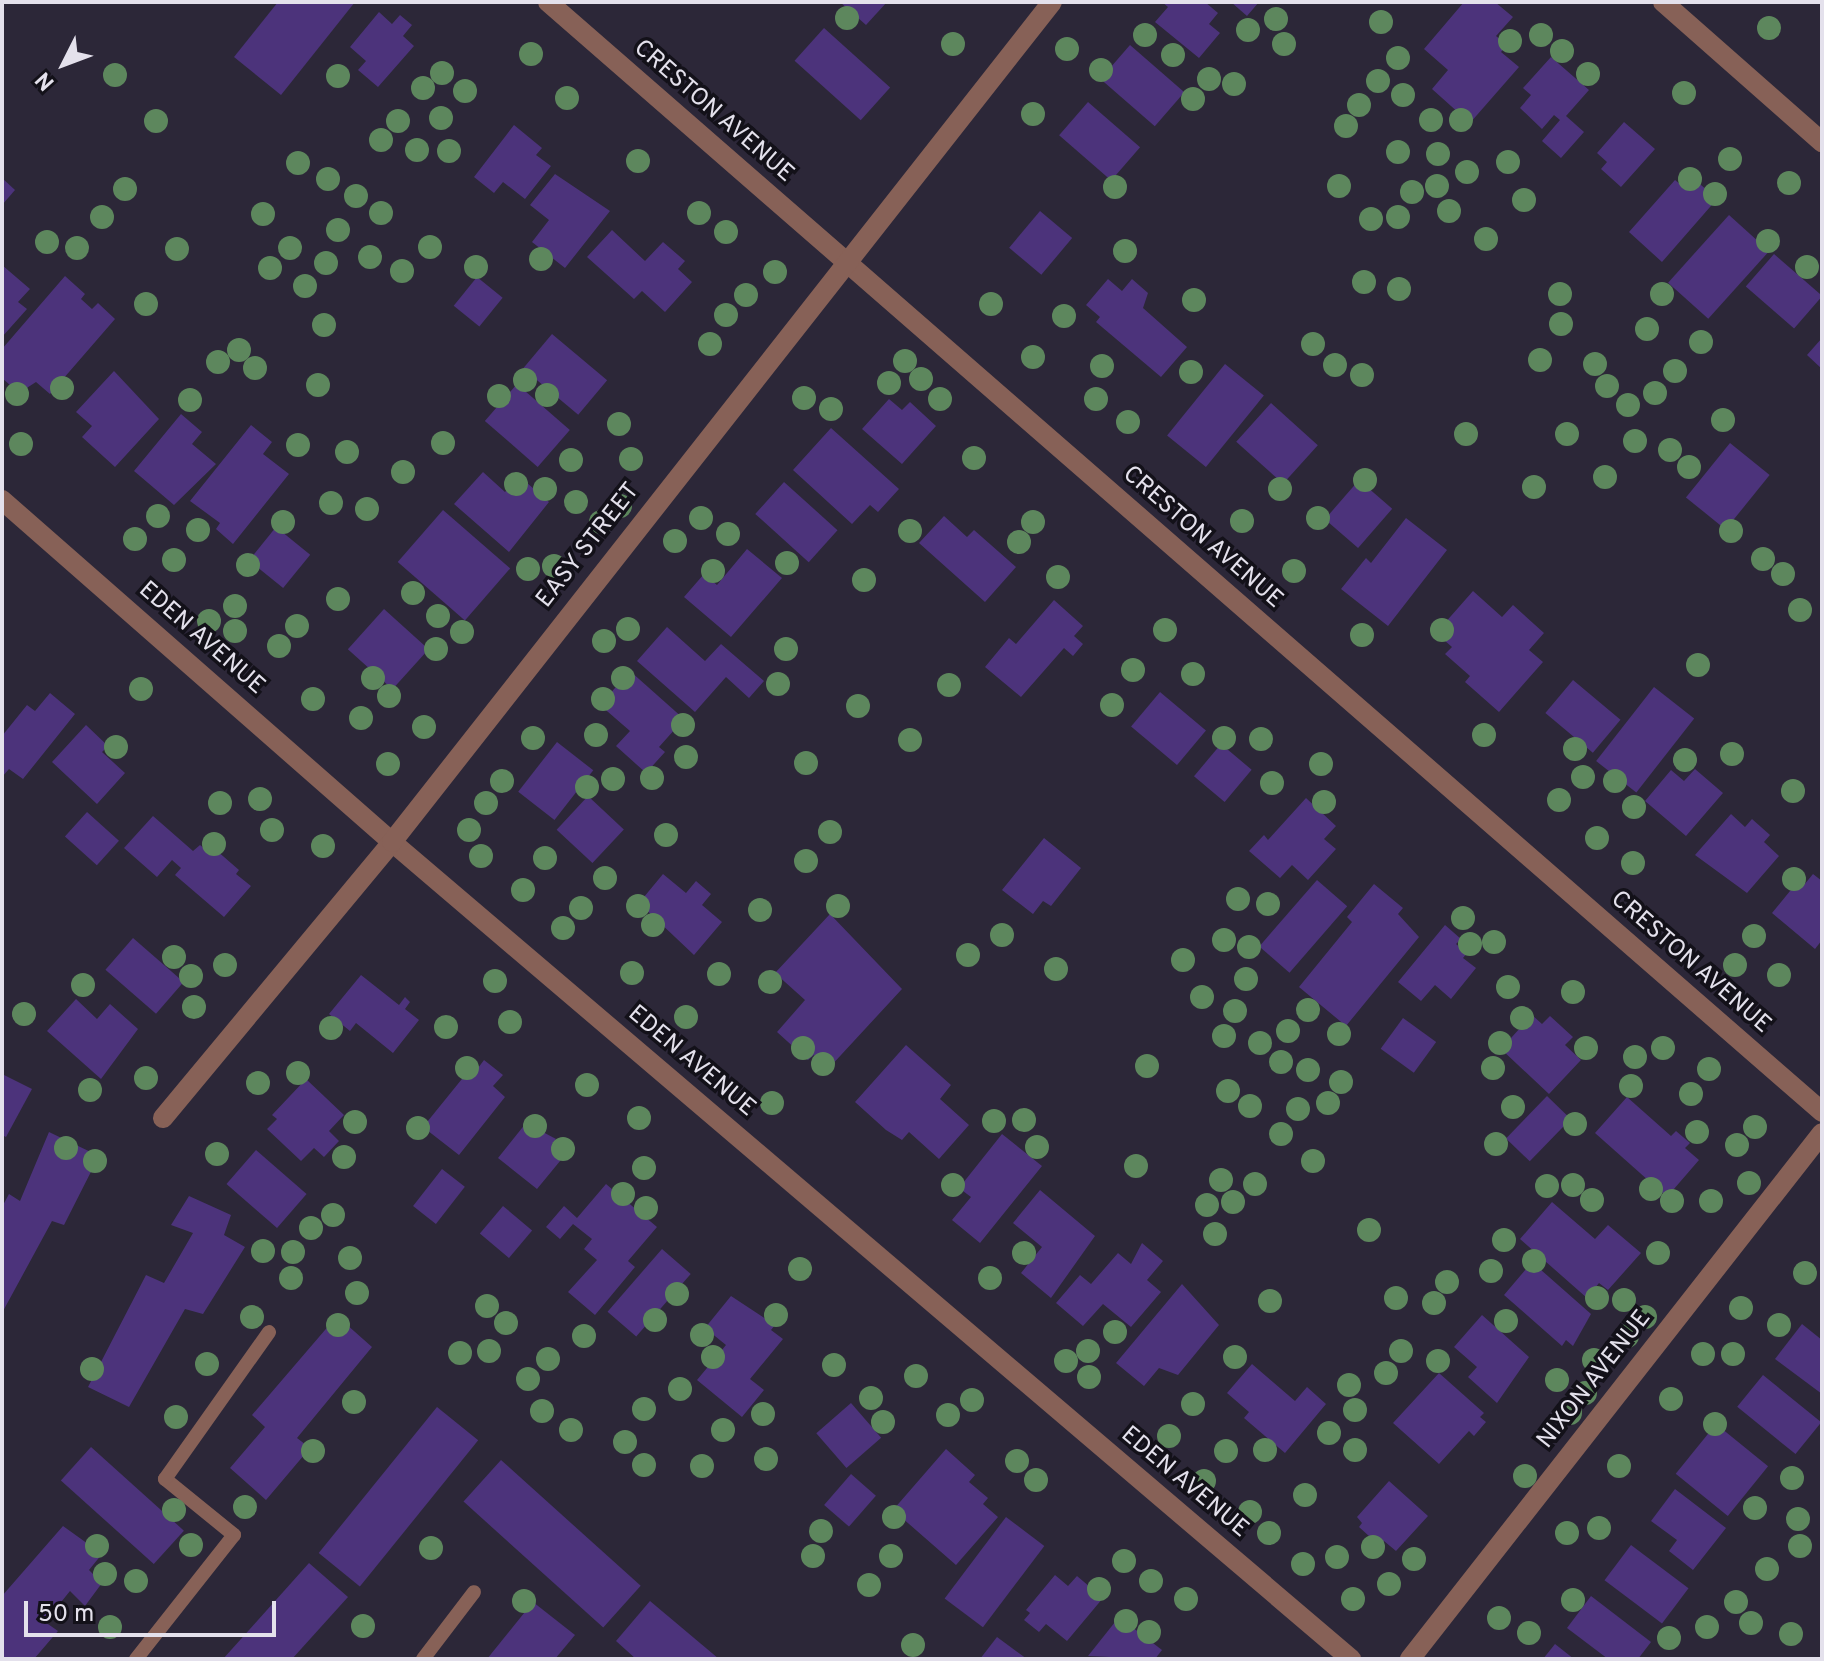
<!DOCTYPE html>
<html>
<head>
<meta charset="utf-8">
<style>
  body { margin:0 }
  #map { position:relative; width:1824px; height:1661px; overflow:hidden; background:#2c2738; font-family:Overpass,sans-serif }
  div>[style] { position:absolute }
  .building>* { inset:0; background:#4c337b; transform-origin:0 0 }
  .service>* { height:14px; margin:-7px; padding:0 7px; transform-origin:7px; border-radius:7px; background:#876157 }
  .minor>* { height:20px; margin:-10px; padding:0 10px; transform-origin:10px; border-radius:10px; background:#876157 }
  .tertiary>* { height:20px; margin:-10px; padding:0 10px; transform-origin:10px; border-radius:10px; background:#876157 }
  .trees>* { width:24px; height:24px; margin:-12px; border-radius:50%; background:#5d875d }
  span { translate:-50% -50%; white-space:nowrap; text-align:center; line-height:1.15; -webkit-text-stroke:7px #131119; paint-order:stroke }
  .street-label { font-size:24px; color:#e4e1ec }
  .frame { position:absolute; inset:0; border:4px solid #e4e1ec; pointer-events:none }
  .north { position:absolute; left:24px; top:24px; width:80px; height:80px; -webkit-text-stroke:6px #131119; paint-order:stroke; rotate:228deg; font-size:22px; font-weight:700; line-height:32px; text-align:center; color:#e4e1ec }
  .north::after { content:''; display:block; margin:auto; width:28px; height:36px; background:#e4e1ec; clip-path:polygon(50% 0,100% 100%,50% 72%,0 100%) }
  .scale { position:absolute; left:24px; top:1601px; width:252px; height:36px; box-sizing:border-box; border:4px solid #e4e1ec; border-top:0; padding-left:10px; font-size:24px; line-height:28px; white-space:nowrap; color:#e4e1ec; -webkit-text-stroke:6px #131119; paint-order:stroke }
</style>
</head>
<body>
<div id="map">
  <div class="building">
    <div style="clip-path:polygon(278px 2px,355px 2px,281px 95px,234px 57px)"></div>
    <div style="clip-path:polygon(840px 2px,887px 2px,866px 25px)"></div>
    <div style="clip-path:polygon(1162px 2px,1205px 2px,1218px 13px,1209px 24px,1220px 33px,1199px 58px,1155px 22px,1168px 7px)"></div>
    <div style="clip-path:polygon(1231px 2px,1259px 2px,1247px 16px)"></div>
    <div style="clip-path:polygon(1464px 2px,1495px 2px,1513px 17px,1496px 36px,1507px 45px,1501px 52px,1519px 67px,1470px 123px,1432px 89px,1448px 70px,1424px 49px)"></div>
    <div style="clip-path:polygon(379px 12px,392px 24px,400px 15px,412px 25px,403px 36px,414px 46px,378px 87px,358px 70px,366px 61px,350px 47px)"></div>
    <div style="left:824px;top:28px;width:89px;height:44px;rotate:42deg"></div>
    <div style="left:1130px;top:45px;width:72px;height:45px;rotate:41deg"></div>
    <div style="clip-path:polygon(1551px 57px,1589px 90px,1566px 116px,1584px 132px,1561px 158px,1542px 141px,1560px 120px,1554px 115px,1542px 129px,1520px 108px,1531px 95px,1523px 88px)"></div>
    <div style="left:1088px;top:102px;width:69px;height:44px;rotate:41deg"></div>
    <div style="clip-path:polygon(1624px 122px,1655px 149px,1621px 187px,1601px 169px,1607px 162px,1597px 153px)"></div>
    <div style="clip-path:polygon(514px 125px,542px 148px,536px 155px,551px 166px,525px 199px,503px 182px,494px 193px,474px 177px)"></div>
    <div style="clip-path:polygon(555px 174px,610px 211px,565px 268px,532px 242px,549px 220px,530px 205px)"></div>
    <div style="clip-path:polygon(2px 178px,15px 190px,2px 205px)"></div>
    <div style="clip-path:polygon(1693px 178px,1717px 199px,1662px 262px,1629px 232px,1675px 180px,1685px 188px)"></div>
    <div style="left:1040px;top:211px;width:42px;height:48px;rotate:40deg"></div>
    <div style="left:1729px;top:215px;width:54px;height:91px;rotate:42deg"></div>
    <div style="clip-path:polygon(612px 230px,645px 261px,663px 242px,685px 261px,678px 269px,692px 282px,665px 312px,642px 291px,634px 299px,587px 257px)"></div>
    <div style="left:1774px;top:254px;width:64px;height:43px;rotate:41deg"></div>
    <div style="clip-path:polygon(2px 265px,30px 289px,18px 302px,27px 309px,2px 337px)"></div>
    <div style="clip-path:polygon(65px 276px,85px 294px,81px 299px,92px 309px,98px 303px,115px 319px,50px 394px,36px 382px,19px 393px,2px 378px,2px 349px)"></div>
    <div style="left:477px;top:277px;width:33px;height:37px;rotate:39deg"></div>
    <div style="clip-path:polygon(1108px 279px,1122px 291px,1132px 279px,1148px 293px,1143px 308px,1187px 347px,1161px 377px,1096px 322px,1100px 317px,1086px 305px)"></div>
    <div style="left:552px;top:334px;width:72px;height:45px;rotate:40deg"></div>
    <div style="clip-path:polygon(1822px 338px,1822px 369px,1807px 355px)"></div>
    <div style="left:1225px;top:364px;width:50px;height:92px;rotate:39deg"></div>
    <div style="clip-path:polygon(114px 371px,159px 419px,115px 467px,82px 437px,92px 426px,76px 412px)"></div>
    <div style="left:517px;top:384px;width:70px;height:49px;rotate:41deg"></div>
    <div style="clip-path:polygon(889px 399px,902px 410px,910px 402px,936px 426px,902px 464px,862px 429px)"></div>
    <div style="left:1271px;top:403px;width:63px;height:52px;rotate:42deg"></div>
    <div style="clip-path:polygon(181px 414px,202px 432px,192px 444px,216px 464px,174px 505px,134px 471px)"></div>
    <div style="clip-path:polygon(251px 425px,272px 442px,263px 454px,289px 474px,233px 544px,216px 529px,220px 523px,190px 501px)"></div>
    <div style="clip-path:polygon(831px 428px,899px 489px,878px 512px,870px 505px,852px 524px,793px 470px)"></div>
    <div style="left:1730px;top:443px;width:51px;height:70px;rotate:39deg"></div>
    <div style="clip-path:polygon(483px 472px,505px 492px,519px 476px,549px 502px,509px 552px,454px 504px)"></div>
    <div style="left:1359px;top:480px;width:44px;height:52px;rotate:41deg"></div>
    <div style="left:784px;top:482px;width:72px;height:43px;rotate:42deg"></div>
    <div style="left:443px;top:510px;width:89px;height:69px;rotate:41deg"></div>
    <div style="clip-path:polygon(944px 516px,967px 537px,974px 530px,1016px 567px,985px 602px,919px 543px)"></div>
    <div style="clip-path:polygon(1406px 518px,1447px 550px,1388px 626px,1341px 589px,1366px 558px,1371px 563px)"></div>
    <div style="left:276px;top:527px;width:44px;height:43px;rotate:39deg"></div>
    <div style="clip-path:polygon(747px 549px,782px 578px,731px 637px,684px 597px,704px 574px,717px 585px)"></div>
    <div style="clip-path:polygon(1473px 591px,1502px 617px,1513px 605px,1544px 633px,1529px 650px,1543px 662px,1499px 712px,1465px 682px,1470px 676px,1445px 654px,1452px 647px,1436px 633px)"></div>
    <div style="clip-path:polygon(1054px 600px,1083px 626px,1074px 636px,1083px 644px,1073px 656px,1064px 648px,1021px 697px,985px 667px,1009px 638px,1016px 644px)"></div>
    <div style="left:384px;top:609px;width:60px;height:54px;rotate:42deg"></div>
    <div style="clip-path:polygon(667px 627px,705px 661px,721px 644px,764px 681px,749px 698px,726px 677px,695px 712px,637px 661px)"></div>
    <div style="clip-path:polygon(630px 671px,684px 719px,659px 747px,665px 752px,646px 773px,616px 746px,630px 731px,600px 705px)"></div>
    <div style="left:1573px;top:680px;width:62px;height:43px;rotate:40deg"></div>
    <div style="left:1654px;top:687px;width:51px;height:94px;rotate:38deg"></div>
    <div style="left:1160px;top:692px;width:60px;height:45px;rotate:40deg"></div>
    <div style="clip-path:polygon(50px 693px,75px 714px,23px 779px,9px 769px,2px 777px,2px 736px,27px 705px,35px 711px)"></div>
    <div style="clip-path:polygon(86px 725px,108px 746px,102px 752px,125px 773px,97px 804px,52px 762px)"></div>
    <div style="left:557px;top:742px;width:46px;height:63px;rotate:38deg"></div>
    <div style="left:1221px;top:744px;width:40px;height:42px;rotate:40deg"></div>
    <div style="clip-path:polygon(1695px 769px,1723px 793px,1686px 836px,1645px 801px,1671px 770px,1684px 781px)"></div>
    <div style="left:588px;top:796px;width:49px;height:46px;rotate:43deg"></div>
    <div style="clip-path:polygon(1306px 798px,1336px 826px,1324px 839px,1336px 849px,1308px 880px,1292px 865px,1280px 878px,1249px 851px,1264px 835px,1268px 840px)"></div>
    <div style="left:87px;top:812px;width:43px;height:33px;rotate:42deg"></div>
    <div style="clip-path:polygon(1731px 814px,1745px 827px,1752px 819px,1770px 835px,1764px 842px,1779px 856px,1747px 893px,1695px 855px)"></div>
    <div style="clip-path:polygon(153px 816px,193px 851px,200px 845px,212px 855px,216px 850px,239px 870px,236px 874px,251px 886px,224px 917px,175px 875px,181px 868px,172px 860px,157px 877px,124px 848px)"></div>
    <div style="clip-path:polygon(1044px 838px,1081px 868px,1051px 906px,1043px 901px,1033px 914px,1002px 890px)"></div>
    <div style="clip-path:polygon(663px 874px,686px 893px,696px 881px,711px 894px,702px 905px,722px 922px,694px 955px,639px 903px)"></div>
    <div style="clip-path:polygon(1813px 874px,1822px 881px,1822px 940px,1815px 949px,1772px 913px,1799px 880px,1804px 885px)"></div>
    <div style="left:1317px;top:880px;width:40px;height:88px;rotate:41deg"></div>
    <div style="clip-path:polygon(1374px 884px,1403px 908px,1398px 914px,1419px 937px,1346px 1026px,1299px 987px,1352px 922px,1347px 917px)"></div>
    <div style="clip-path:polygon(830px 914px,902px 989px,829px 1068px,814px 1055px,808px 1060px,777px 1032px,805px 1000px,775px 973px)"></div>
    <div style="clip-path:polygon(1445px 925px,1461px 939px,1456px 944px,1467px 953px,1463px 958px,1476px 968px,1451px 999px,1435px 985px,1421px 1001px,1398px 982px)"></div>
    <div style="left:133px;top:938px;width:67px;height:42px;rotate:41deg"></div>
    <div style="clip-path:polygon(361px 975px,399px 1005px,405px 997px,410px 1002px,405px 1009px,419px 1020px,393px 1053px,356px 1023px,350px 1031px,329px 1014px)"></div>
    <div style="clip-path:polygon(76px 999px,97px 1019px,110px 1004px,138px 1029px,101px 1079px,47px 1031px)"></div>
    <div style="clip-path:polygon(1532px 1015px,1542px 1024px,1550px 1016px,1573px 1037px,1565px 1045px,1581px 1060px,1549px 1094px,1501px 1049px)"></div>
    <div style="left:1403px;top:1018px;width:41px;height:38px;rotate:36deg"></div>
    <div style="clip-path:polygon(906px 1045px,951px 1085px,940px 1099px,969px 1125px,939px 1159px,909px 1132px,902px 1140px,886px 1130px,855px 1102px)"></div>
    <div style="clip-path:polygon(484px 1060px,503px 1075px,493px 1086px,505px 1097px,459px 1155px,423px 1127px,470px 1069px,475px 1072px)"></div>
    <div style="clip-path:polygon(2px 1074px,32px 1089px,6px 1137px,2px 1135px)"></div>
    <div style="clip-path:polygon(306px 1079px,344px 1115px,329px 1131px,339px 1141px,324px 1157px,314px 1148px,301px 1161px,267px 1129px,277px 1119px,272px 1115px)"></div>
    <div style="left:1547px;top:1096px;width:33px;height:59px;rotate:44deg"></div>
    <div style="clip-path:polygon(1627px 1097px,1671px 1136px,1676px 1131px,1690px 1143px,1685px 1148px,1699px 1160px,1667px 1197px,1595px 1133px)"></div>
    <div style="clip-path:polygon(526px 1123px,556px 1139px,552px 1144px,565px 1155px,537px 1189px,498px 1158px)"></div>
    <div style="clip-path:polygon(49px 1132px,99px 1156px,64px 1225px,52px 1221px,2px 1313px,2px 1207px,9px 1194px,20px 1201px)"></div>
    <div style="clip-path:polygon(1002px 1134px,1042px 1166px,980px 1243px,952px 1220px,971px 1197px,959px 1188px)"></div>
    <div style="left:256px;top:1150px;width:67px;height:45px;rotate:41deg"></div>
    <div style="left:442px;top:1169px;width:29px;height:47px;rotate:38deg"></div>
    <div style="clip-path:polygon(606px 1184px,657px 1227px,628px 1261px,635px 1267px,595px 1315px,568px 1292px,597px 1260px,584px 1249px,592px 1239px,573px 1224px,560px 1239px,546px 1227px,564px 1206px,577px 1218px)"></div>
    <div style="clip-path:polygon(1040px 1190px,1095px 1236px,1051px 1298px,1021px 1273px,1042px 1247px,1013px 1223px)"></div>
    <div style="clip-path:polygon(189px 1196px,231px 1215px,224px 1235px,245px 1247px,203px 1314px,185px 1309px,129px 1407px,88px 1387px,146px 1275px,164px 1283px,193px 1233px,171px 1225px)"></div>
    <div style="clip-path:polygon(1552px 1202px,1595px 1239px,1608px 1225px,1641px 1253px,1608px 1290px,1599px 1283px,1587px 1298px,1520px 1239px)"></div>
    <div style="left:503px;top:1206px;width:38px;height:36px;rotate:40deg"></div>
    <div style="clip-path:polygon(1142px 1243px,1163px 1261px,1147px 1280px,1161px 1292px,1131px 1327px,1103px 1304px,1083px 1326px,1056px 1303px,1080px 1275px,1091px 1284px,1118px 1253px,1131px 1264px)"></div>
    <div style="left:662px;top:1249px;width:38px;height:83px;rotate:41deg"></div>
    <div style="clip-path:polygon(1532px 1262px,1591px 1314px,1573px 1346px,1566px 1340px,1562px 1346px,1504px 1295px)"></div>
    <div style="clip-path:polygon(1182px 1284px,1219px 1325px,1178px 1375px,1159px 1368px,1144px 1386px,1116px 1363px)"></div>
    <div style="clip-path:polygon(731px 1296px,775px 1325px,771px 1330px,783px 1339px,750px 1379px,764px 1390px,742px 1417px,697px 1380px,726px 1345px,705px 1328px)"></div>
    <div style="clip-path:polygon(1482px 1315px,1529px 1357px,1497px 1403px,1468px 1377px,1477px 1367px,1454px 1347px)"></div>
    <div style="clip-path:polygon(337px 1316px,372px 1347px,297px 1438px,310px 1448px,266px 1500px,230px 1468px,265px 1427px,252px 1415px)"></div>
    <div style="clip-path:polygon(1802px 1324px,1822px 1340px,1822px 1394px,1775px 1359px)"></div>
    <div style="clip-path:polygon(1252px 1364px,1295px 1401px,1307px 1387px,1326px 1404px,1285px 1453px,1244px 1418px,1249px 1412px,1227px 1393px)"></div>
    <div style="clip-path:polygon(1439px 1373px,1484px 1413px,1480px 1417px,1486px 1422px,1474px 1436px,1469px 1431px,1439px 1464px,1393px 1423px)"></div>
    <div style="left:1763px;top:1375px;width:75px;height:41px;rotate:39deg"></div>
    <div style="left:851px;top:1403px;width:46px;height:46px;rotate:49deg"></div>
    <div style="left:437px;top:1407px;width:53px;height:188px;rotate:39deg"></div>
    <div style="left:1716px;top:1424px;width:67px;height:64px;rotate:39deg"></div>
    <div style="left:91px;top:1447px;width:125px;height:45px;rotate:42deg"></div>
    <div style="clip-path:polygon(946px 1449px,975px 1475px,969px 1482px,988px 1498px,983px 1504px,998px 1517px,956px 1565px,893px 1510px)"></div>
    <div style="left:501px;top:1460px;width:188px;height:56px;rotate:42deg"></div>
    <div style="left:851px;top:1474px;width:33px;height:41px;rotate:41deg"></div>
    <div style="clip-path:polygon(1389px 1481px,1428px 1516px,1396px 1551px,1384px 1541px,1380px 1546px,1359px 1527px,1362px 1523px,1357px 1517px)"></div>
    <div style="clip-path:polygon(1675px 1489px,1726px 1528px,1693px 1570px,1669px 1551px,1677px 1540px,1651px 1521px)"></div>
    <div style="left:1006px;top:1517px;width:48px;height:102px;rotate:37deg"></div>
    <div style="clip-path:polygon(63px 1526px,102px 1554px,89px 1570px,102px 1583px,85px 1606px,70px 1591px,45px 1622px,58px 1631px,34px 1659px,2px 1659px,2px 1596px)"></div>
    <div style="left:1631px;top:1545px;width:72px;height:44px;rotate:37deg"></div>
    <div style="clip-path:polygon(309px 1563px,348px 1597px,292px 1659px,223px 1659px)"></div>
    <div style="clip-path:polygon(1055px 1575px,1068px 1586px,1077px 1576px,1103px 1598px,1067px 1641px,1046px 1624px,1039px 1632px,1024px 1620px,1030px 1613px,1026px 1610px)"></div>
    <div style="clip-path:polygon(1591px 1596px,1651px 1642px,1638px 1659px,1608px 1659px,1567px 1628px)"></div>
    <div style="clip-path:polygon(650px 1601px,719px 1659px,636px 1659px,616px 1641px)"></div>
    <div style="clip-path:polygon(533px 1602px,575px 1635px,555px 1659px,487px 1659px)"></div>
    <div style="clip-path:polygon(1119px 1617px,1162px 1650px,1155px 1659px,1088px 1656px)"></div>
    <div style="clip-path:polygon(997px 1637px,1027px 1659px,980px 1659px)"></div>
    <div style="clip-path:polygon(1555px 1644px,1574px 1659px,1543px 1659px)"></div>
  </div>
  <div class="service">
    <div style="left:136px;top:1659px;width:158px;rotate:-51.7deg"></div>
    <div style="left:234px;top:1535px;width:89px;rotate:-140.9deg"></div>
    <div style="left:165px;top:1479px;width:180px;rotate:-54.7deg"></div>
    <div style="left:423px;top:1659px;width:84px;rotate:-52.7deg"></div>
  </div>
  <div class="minor">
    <div style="left:548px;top:2px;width:1690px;rotate:41.06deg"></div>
    <div style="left:1663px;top:2px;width:212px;rotate:41.4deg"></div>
    <div style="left:2px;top:500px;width:519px;rotate:41.25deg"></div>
    <div style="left:392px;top:842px;width:1260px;rotate:40.43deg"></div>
    <div style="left:163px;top:1118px;width:359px;rotate:-50.3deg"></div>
    <div style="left:392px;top:842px;width:1068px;rotate:-51.84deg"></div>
  </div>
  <div class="tertiary">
    <div style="left:1410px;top:1659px;width:668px;rotate:-51.93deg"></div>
  </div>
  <div class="trees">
    <div style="left:847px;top:18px"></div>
    <div style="left:1276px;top:19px"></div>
    <div style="left:1381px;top:22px"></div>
    <div style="left:1769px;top:28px"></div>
    <div style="left:1248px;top:30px"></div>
    <div style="left:1145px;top:35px"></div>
    <div style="left:1541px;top:35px"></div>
    <div style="left:1510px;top:41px"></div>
    <div style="left:953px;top:44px"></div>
    <div style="left:1284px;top:44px"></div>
    <div style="left:1067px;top:49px"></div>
    <div style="left:1562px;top:51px"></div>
    <div style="left:531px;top:54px"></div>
    <div style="left:1173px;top:55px"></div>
    <div style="left:1398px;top:58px"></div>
    <div style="left:1101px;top:70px"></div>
    <div style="left:442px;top:73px"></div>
    <div style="left:1588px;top:74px"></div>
    <div style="left:115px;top:75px"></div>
    <div style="left:338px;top:76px"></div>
    <div style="left:1209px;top:79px"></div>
    <div style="left:1378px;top:81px"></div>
    <div style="left:1234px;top:84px"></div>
    <div style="left:423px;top:88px"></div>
    <div style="left:465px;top:91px"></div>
    <div style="left:1684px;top:93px"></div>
    <div style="left:1403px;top:95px"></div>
    <div style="left:567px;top:98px"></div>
    <div style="left:1193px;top:99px"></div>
    <div style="left:1359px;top:105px"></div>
    <div style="left:1033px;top:114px"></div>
    <div style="left:441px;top:118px"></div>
    <div style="left:1431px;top:120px"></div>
    <div style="left:1461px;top:120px"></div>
    <div style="left:156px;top:121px"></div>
    <div style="left:398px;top:121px"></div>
    <div style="left:1346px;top:126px"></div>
    <div style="left:381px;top:140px"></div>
    <div style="left:417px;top:150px"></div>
    <div style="left:449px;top:151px"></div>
    <div style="left:1398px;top:152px"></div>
    <div style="left:1438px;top:154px"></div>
    <div style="left:1730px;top:159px"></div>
    <div style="left:638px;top:161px"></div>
    <div style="left:1508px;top:162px"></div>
    <div style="left:298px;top:163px"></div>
    <div style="left:1467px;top:172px"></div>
    <div style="left:328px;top:179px"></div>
    <div style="left:1690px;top:179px"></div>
    <div style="left:1789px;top:183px"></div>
    <div style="left:1339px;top:186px"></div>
    <div style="left:1437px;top:186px"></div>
    <div style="left:1115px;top:187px"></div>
    <div style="left:125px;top:189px"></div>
    <div style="left:1412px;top:192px"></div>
    <div style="left:1715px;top:194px"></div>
    <div style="left:356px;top:196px"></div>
    <div style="left:1524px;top:200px"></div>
    <div style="left:1449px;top:211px"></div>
    <div style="left:381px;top:213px"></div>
    <div style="left:699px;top:213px"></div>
    <div style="left:263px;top:214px"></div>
    <div style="left:102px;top:217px"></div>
    <div style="left:1398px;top:217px"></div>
    <div style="left:1371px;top:219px"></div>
    <div style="left:338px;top:230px"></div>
    <div style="left:726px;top:232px"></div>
    <div style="left:1486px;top:239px"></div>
    <div style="left:1768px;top:241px"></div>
    <div style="left:47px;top:242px"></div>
    <div style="left:430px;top:247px"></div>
    <div style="left:77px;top:248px"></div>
    <div style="left:290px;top:248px"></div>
    <div style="left:177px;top:249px"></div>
    <div style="left:1125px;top:251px"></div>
    <div style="left:370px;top:257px"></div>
    <div style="left:541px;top:259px"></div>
    <div style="left:326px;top:263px"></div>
    <div style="left:476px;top:267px"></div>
    <div style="left:1807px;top:267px"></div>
    <div style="left:270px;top:268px"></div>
    <div style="left:402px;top:271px"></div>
    <div style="left:775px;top:272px"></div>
    <div style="left:1364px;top:282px"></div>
    <div style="left:305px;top:286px"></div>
    <div style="left:1399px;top:289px"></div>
    <div style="left:1560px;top:294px"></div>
    <div style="left:1662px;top:294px"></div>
    <div style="left:746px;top:295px"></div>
    <div style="left:1194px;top:300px"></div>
    <div style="left:146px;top:304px"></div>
    <div style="left:991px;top:304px"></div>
    <div style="left:726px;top:315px"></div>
    <div style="left:1064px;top:316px"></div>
    <div style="left:1561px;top:324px"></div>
    <div style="left:324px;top:325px"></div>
    <div style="left:1647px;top:329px"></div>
    <div style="left:1701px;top:342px"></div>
    <div style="left:710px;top:344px"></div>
    <div style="left:1313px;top:344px"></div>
    <div style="left:239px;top:350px"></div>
    <div style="left:1033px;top:357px"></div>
    <div style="left:1540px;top:360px"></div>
    <div style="left:905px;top:361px"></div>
    <div style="left:218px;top:362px"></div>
    <div style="left:1595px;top:364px"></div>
    <div style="left:1335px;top:365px"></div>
    <div style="left:1102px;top:366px"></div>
    <div style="left:255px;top:368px"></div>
    <div style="left:1675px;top:371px"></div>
    <div style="left:1191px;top:372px"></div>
    <div style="left:1362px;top:375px"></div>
    <div style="left:921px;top:379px"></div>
    <div style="left:525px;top:380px"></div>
    <div style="left:889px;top:383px"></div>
    <div style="left:318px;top:385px"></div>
    <div style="left:1607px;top:386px"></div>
    <div style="left:62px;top:388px"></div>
    <div style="left:1655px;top:393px"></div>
    <div style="left:17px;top:394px"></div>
    <div style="left:547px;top:395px"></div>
    <div style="left:499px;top:396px"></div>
    <div style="left:804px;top:398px"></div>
    <div style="left:940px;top:399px"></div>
    <div style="left:1096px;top:399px"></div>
    <div style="left:190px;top:400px"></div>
    <div style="left:1628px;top:405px"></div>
    <div style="left:831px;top:409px"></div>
    <div style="left:1723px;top:420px"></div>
    <div style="left:1128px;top:422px"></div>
    <div style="left:619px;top:424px"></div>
    <div style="left:1466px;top:434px"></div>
    <div style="left:1567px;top:434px"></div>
    <div style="left:1635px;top:441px"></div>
    <div style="left:443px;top:443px"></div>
    <div style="left:21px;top:444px"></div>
    <div style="left:298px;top:445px"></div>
    <div style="left:1670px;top:450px"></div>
    <div style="left:347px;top:452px"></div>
    <div style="left:974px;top:458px"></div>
    <div style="left:631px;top:459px"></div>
    <div style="left:571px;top:460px"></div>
    <div style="left:1689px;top:467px"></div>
    <div style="left:403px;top:472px"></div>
    <div style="left:1605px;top:477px"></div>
    <div style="left:1365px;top:480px"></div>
    <div style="left:516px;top:484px"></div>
    <div style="left:1534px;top:487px"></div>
    <div style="left:545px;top:489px"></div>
    <div style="left:1280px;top:489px"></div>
    <div style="left:576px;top:502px"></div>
    <div style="left:331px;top:503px"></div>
    <div style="left:620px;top:506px"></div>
    <div style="left:367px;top:509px"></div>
    <div style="left:158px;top:516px"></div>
    <div style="left:701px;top:518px"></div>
    <div style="left:1318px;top:518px"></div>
    <div style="left:1242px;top:521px"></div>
    <div style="left:283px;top:522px"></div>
    <div style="left:601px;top:522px"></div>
    <div style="left:1033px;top:522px"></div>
    <div style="left:198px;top:530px"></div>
    <div style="left:910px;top:531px"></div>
    <div style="left:1731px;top:531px"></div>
    <div style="left:728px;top:534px"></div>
    <div style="left:135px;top:539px"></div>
    <div style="left:675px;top:541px"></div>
    <div style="left:1019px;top:542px"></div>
    <div style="left:1763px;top:559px"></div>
    <div style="left:174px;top:560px"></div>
    <div style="left:787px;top:563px"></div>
    <div style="left:248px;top:565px"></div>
    <div style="left:554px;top:566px"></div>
    <div style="left:528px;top:569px"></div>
    <div style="left:713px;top:571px"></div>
    <div style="left:1294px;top:571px"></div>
    <div style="left:1783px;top:574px"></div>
    <div style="left:1058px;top:577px"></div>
    <div style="left:864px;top:580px"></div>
    <div style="left:413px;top:593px"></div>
    <div style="left:338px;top:599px"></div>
    <div style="left:235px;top:606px"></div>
    <div style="left:1800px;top:610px"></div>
    <div style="left:438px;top:616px"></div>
    <div style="left:209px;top:621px"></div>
    <div style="left:297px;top:626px"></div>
    <div style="left:628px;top:629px"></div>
    <div style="left:1165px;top:630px"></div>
    <div style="left:1442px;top:630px"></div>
    <div style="left:235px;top:631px"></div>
    <div style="left:462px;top:632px"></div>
    <div style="left:1362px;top:635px"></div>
    <div style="left:604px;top:641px"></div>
    <div style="left:279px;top:646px"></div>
    <div style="left:436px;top:649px"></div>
    <div style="left:786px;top:649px"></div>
    <div style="left:1698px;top:665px"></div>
    <div style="left:1133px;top:670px"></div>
    <div style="left:1193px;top:674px"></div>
    <div style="left:373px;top:678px"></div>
    <div style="left:623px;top:678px"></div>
    <div style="left:778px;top:684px"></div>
    <div style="left:949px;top:685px"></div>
    <div style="left:141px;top:689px"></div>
    <div style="left:389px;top:696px"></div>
    <div style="left:313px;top:699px"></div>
    <div style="left:603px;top:699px"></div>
    <div style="left:1112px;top:705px"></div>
    <div style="left:858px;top:706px"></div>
    <div style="left:361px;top:718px"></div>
    <div style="left:683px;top:725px"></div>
    <div style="left:424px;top:727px"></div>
    <div style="left:596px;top:735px"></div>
    <div style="left:1484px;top:735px"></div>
    <div style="left:533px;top:738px"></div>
    <div style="left:1224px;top:738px"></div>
    <div style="left:1261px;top:739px"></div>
    <div style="left:910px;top:740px"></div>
    <div style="left:116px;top:747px"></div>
    <div style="left:1575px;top:749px"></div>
    <div style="left:1732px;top:754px"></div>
    <div style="left:686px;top:757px"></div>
    <div style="left:1685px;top:760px"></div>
    <div style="left:806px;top:763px"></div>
    <div style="left:388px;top:764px"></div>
    <div style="left:1321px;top:764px"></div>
    <div style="left:1583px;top:777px"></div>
    <div style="left:652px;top:778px"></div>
    <div style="left:613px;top:779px"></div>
    <div style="left:502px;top:781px"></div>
    <div style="left:1615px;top:781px"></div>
    <div style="left:1272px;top:783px"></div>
    <div style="left:587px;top:787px"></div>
    <div style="left:1793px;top:791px"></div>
    <div style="left:260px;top:799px"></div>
    <div style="left:1559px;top:800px"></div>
    <div style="left:1324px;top:802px"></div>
    <div style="left:220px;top:803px"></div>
    <div style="left:486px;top:803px"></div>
    <div style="left:1634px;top:807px"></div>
    <div style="left:272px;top:830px"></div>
    <div style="left:469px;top:830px"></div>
    <div style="left:830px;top:832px"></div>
    <div style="left:666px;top:835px"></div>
    <div style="left:1597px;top:838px"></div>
    <div style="left:214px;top:844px"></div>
    <div style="left:323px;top:846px"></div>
    <div style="left:481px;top:856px"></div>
    <div style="left:545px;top:858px"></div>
    <div style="left:806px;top:861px"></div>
    <div style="left:1633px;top:863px"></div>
    <div style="left:605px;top:878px"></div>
    <div style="left:1794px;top:879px"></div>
    <div style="left:523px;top:890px"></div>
    <div style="left:1238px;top:899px"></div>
    <div style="left:1268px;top:904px"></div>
    <div style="left:638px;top:906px"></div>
    <div style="left:838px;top:906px"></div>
    <div style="left:581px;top:908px"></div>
    <div style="left:760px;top:910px"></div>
    <div style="left:1463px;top:918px"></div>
    <div style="left:653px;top:925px"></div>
    <div style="left:563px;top:928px"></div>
    <div style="left:1002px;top:935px"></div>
    <div style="left:1754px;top:936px"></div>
    <div style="left:1224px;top:940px"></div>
    <div style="left:1494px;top:942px"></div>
    <div style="left:1470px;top:944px"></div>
    <div style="left:1249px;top:947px"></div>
    <div style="left:968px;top:955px"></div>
    <div style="left:174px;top:957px"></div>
    <div style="left:1183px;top:960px"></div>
    <div style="left:225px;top:965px"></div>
    <div style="left:1735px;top:965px"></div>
    <div style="left:1056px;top:969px"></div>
    <div style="left:632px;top:973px"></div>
    <div style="left:719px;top:974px"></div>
    <div style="left:1779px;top:975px"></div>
    <div style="left:191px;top:976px"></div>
    <div style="left:1246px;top:979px"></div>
    <div style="left:495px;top:981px"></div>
    <div style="left:770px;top:982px"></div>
    <div style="left:83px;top:985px"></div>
    <div style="left:1508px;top:987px"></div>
    <div style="left:1573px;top:992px"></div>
    <div style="left:1202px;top:997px"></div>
    <div style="left:194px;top:1007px"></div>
    <div style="left:1308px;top:1010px"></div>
    <div style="left:1235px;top:1011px"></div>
    <div style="left:24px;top:1014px"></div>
    <div style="left:686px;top:1017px"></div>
    <div style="left:1522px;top:1018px"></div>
    <div style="left:510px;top:1022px"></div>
    <div style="left:446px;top:1027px"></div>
    <div style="left:331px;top:1028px"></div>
    <div style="left:1288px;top:1031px"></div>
    <div style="left:1339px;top:1034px"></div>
    <div style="left:1224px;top:1036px"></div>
    <div style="left:1260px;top:1043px"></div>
    <div style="left:1500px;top:1043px"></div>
    <div style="left:803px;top:1048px"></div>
    <div style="left:1586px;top:1048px"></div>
    <div style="left:1663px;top:1048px"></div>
    <div style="left:1635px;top:1057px"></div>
    <div style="left:1281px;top:1062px"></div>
    <div style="left:823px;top:1064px"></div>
    <div style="left:1147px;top:1066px"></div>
    <div style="left:467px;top:1068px"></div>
    <div style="left:1493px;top:1068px"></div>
    <div style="left:1709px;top:1069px"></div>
    <div style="left:1308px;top:1070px"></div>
    <div style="left:298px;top:1073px"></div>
    <div style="left:146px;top:1078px"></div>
    <div style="left:1341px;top:1082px"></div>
    <div style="left:258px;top:1083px"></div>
    <div style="left:587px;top:1085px"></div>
    <div style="left:1631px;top:1086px"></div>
    <div style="left:90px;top:1090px"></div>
    <div style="left:1228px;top:1091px"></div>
    <div style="left:1691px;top:1094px"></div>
    <div style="left:772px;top:1103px"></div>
    <div style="left:1328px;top:1103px"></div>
    <div style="left:1250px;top:1106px"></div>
    <div style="left:1513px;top:1107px"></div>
    <div style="left:1298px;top:1109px"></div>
    <div style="left:639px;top:1118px"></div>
    <div style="left:1024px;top:1120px"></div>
    <div style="left:994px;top:1121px"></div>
    <div style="left:355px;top:1122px"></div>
    <div style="left:1575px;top:1124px"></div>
    <div style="left:535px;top:1126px"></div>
    <div style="left:1755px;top:1127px"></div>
    <div style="left:418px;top:1128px"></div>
    <div style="left:1697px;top:1132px"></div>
    <div style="left:1281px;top:1134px"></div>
    <div style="left:1496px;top:1144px"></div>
    <div style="left:1737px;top:1145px"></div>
    <div style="left:1037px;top:1147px"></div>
    <div style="left:66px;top:1148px"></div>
    <div style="left:563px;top:1149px"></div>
    <div style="left:217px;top:1154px"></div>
    <div style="left:344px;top:1157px"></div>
    <div style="left:95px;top:1161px"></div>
    <div style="left:1313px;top:1161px"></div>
    <div style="left:1136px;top:1166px"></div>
    <div style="left:644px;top:1168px"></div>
    <div style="left:1221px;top:1180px"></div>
    <div style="left:1749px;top:1183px"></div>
    <div style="left:1255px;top:1184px"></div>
    <div style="left:953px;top:1185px"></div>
    <div style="left:1573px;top:1185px"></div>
    <div style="left:1547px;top:1186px"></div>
    <div style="left:1651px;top:1189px"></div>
    <div style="left:623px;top:1194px"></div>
    <div style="left:1592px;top:1200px"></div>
    <div style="left:1672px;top:1201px"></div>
    <div style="left:1711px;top:1201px"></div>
    <div style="left:1233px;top:1202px"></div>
    <div style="left:1207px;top:1205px"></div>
    <div style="left:646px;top:1208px"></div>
    <div style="left:333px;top:1215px"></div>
    <div style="left:311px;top:1228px"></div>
    <div style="left:1369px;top:1230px"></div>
    <div style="left:1215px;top:1234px"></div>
    <div style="left:1504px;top:1240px"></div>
    <div style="left:263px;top:1251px"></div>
    <div style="left:293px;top:1252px"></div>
    <div style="left:1024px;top:1253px"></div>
    <div style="left:1658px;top:1253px"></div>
    <div style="left:350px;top:1258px"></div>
    <div style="left:1534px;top:1261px"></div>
    <div style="left:800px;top:1269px"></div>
    <div style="left:1491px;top:1271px"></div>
    <div style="left:1805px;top:1273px"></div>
    <div style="left:291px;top:1278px"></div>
    <div style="left:990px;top:1278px"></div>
    <div style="left:1447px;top:1282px"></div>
    <div style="left:357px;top:1293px"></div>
    <div style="left:677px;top:1294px"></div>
    <div style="left:1396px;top:1298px"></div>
    <div style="left:1597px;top:1298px"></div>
    <div style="left:1624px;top:1300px"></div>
    <div style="left:1270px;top:1301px"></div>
    <div style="left:1434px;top:1303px"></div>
    <div style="left:487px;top:1306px"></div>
    <div style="left:1741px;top:1308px"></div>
    <div style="left:776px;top:1315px"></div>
    <div style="left:252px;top:1317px"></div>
    <div style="left:1645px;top:1317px"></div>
    <div style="left:655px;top:1320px"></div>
    <div style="left:1506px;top:1321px"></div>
    <div style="left:506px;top:1323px"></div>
    <div style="left:338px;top:1325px"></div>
    <div style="left:1779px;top:1325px"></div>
    <div style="left:1115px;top:1332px"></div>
    <div style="left:702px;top:1335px"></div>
    <div style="left:584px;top:1336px"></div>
    <div style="left:1627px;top:1336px"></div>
    <div style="left:489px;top:1351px"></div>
    <div style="left:1088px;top:1351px"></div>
    <div style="left:1401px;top:1351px"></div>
    <div style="left:460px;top:1353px"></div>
    <div style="left:1703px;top:1354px"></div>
    <div style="left:1733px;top:1354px"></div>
    <div style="left:713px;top:1357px"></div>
    <div style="left:1235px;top:1357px"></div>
    <div style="left:548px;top:1359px"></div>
    <div style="left:1594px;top:1360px"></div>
    <div style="left:1066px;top:1361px"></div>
    <div style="left:1438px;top:1361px"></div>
    <div style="left:207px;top:1364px"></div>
    <div style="left:834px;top:1365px"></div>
    <div style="left:92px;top:1369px"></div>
    <div style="left:1386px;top:1373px"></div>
    <div style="left:916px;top:1376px"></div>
    <div style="left:1089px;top:1377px"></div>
    <div style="left:528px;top:1379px"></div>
    <div style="left:1557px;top:1380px"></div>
    <div style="left:1349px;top:1385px"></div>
    <div style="left:680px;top:1389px"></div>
    <div style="left:1585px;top:1393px"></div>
    <div style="left:871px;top:1398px"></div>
    <div style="left:1671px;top:1399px"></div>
    <div style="left:972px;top:1400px"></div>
    <div style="left:354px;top:1402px"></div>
    <div style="left:1193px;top:1404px"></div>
    <div style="left:644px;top:1409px"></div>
    <div style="left:1355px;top:1410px"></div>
    <div style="left:542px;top:1411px"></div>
    <div style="left:1570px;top:1413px"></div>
    <div style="left:763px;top:1414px"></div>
    <div style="left:948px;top:1415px"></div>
    <div style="left:176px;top:1417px"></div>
    <div style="left:883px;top:1422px"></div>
    <div style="left:1715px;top:1424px"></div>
    <div style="left:571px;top:1430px"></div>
    <div style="left:723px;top:1430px"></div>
    <div style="left:1329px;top:1433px"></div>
    <div style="left:1169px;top:1436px"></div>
    <div style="left:625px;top:1442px"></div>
    <div style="left:1265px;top:1450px"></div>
    <div style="left:1355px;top:1450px"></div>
    <div style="left:313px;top:1451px"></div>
    <div style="left:1226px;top:1451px"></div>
    <div style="left:766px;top:1459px"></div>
    <div style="left:1017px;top:1461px"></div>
    <div style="left:644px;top:1465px"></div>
    <div style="left:702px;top:1466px"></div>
    <div style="left:1619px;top:1466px"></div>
    <div style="left:1525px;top:1476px"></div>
    <div style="left:1792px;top:1478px"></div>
    <div style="left:1036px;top:1480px"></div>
    <div style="left:1204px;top:1481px"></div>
    <div style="left:1305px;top:1495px"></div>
    <div style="left:245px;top:1507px"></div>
    <div style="left:1755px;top:1508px"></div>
    <div style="left:174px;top:1510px"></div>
    <div style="left:1250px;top:1512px"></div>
    <div style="left:894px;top:1517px"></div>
    <div style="left:1798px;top:1519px"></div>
    <div style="left:1599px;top:1528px"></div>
    <div style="left:821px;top:1531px"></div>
    <div style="left:1269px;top:1533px"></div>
    <div style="left:1567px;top:1533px"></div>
    <div style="left:191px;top:1545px"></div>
    <div style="left:97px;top:1546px"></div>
    <div style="left:1800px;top:1546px"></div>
    <div style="left:1373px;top:1547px"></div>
    <div style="left:431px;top:1548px"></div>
    <div style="left:813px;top:1556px"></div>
    <div style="left:891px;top:1556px"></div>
    <div style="left:1337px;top:1557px"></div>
    <div style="left:1414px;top:1559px"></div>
    <div style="left:1124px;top:1561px"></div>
    <div style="left:1303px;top:1564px"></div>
    <div style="left:1767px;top:1569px"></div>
    <div style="left:105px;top:1574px"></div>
    <div style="left:136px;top:1581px"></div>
    <div style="left:1151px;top:1581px"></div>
    <div style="left:1389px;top:1584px"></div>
    <div style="left:869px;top:1585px"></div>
    <div style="left:1099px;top:1589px"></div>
    <div style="left:1186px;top:1599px"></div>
    <div style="left:1353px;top:1599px"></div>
    <div style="left:1573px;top:1600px"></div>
    <div style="left:524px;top:1601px"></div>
    <div style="left:1736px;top:1602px"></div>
    <div style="left:1499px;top:1618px"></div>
    <div style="left:1126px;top:1621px"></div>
    <div style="left:1751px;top:1623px"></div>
    <div style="left:363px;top:1626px"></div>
    <div style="left:110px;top:1627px"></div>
    <div style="left:1707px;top:1627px"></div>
    <div style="left:1149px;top:1632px"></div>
    <div style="left:1529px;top:1633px"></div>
    <div style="left:1791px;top:1634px"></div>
    <div style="left:1669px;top:1638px"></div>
    <div style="left:913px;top:1645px"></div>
  </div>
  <div class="street-label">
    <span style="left:713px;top:112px;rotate:41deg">CRESTON AVENUE</span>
    <span style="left:1202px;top:538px;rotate:41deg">CRESTON AVENUE</span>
    <span style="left:589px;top:546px;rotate:-52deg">EASY STREET</span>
    <span style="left:201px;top:639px;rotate:41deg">EDEN AVENUE</span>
    <span style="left:1690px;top:963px;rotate:41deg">CRESTON AVENUE</span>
    <span style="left:691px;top:1062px;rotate:40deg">EDEN AVENUE</span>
    <span style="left:1595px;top:1380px;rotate:-52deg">NIXON AVENUE</span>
    <span style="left:1184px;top:1483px;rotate:40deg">EDEN AVENUE</span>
  </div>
  <div class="frame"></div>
  <div class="north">N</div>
  <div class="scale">50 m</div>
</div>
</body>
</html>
